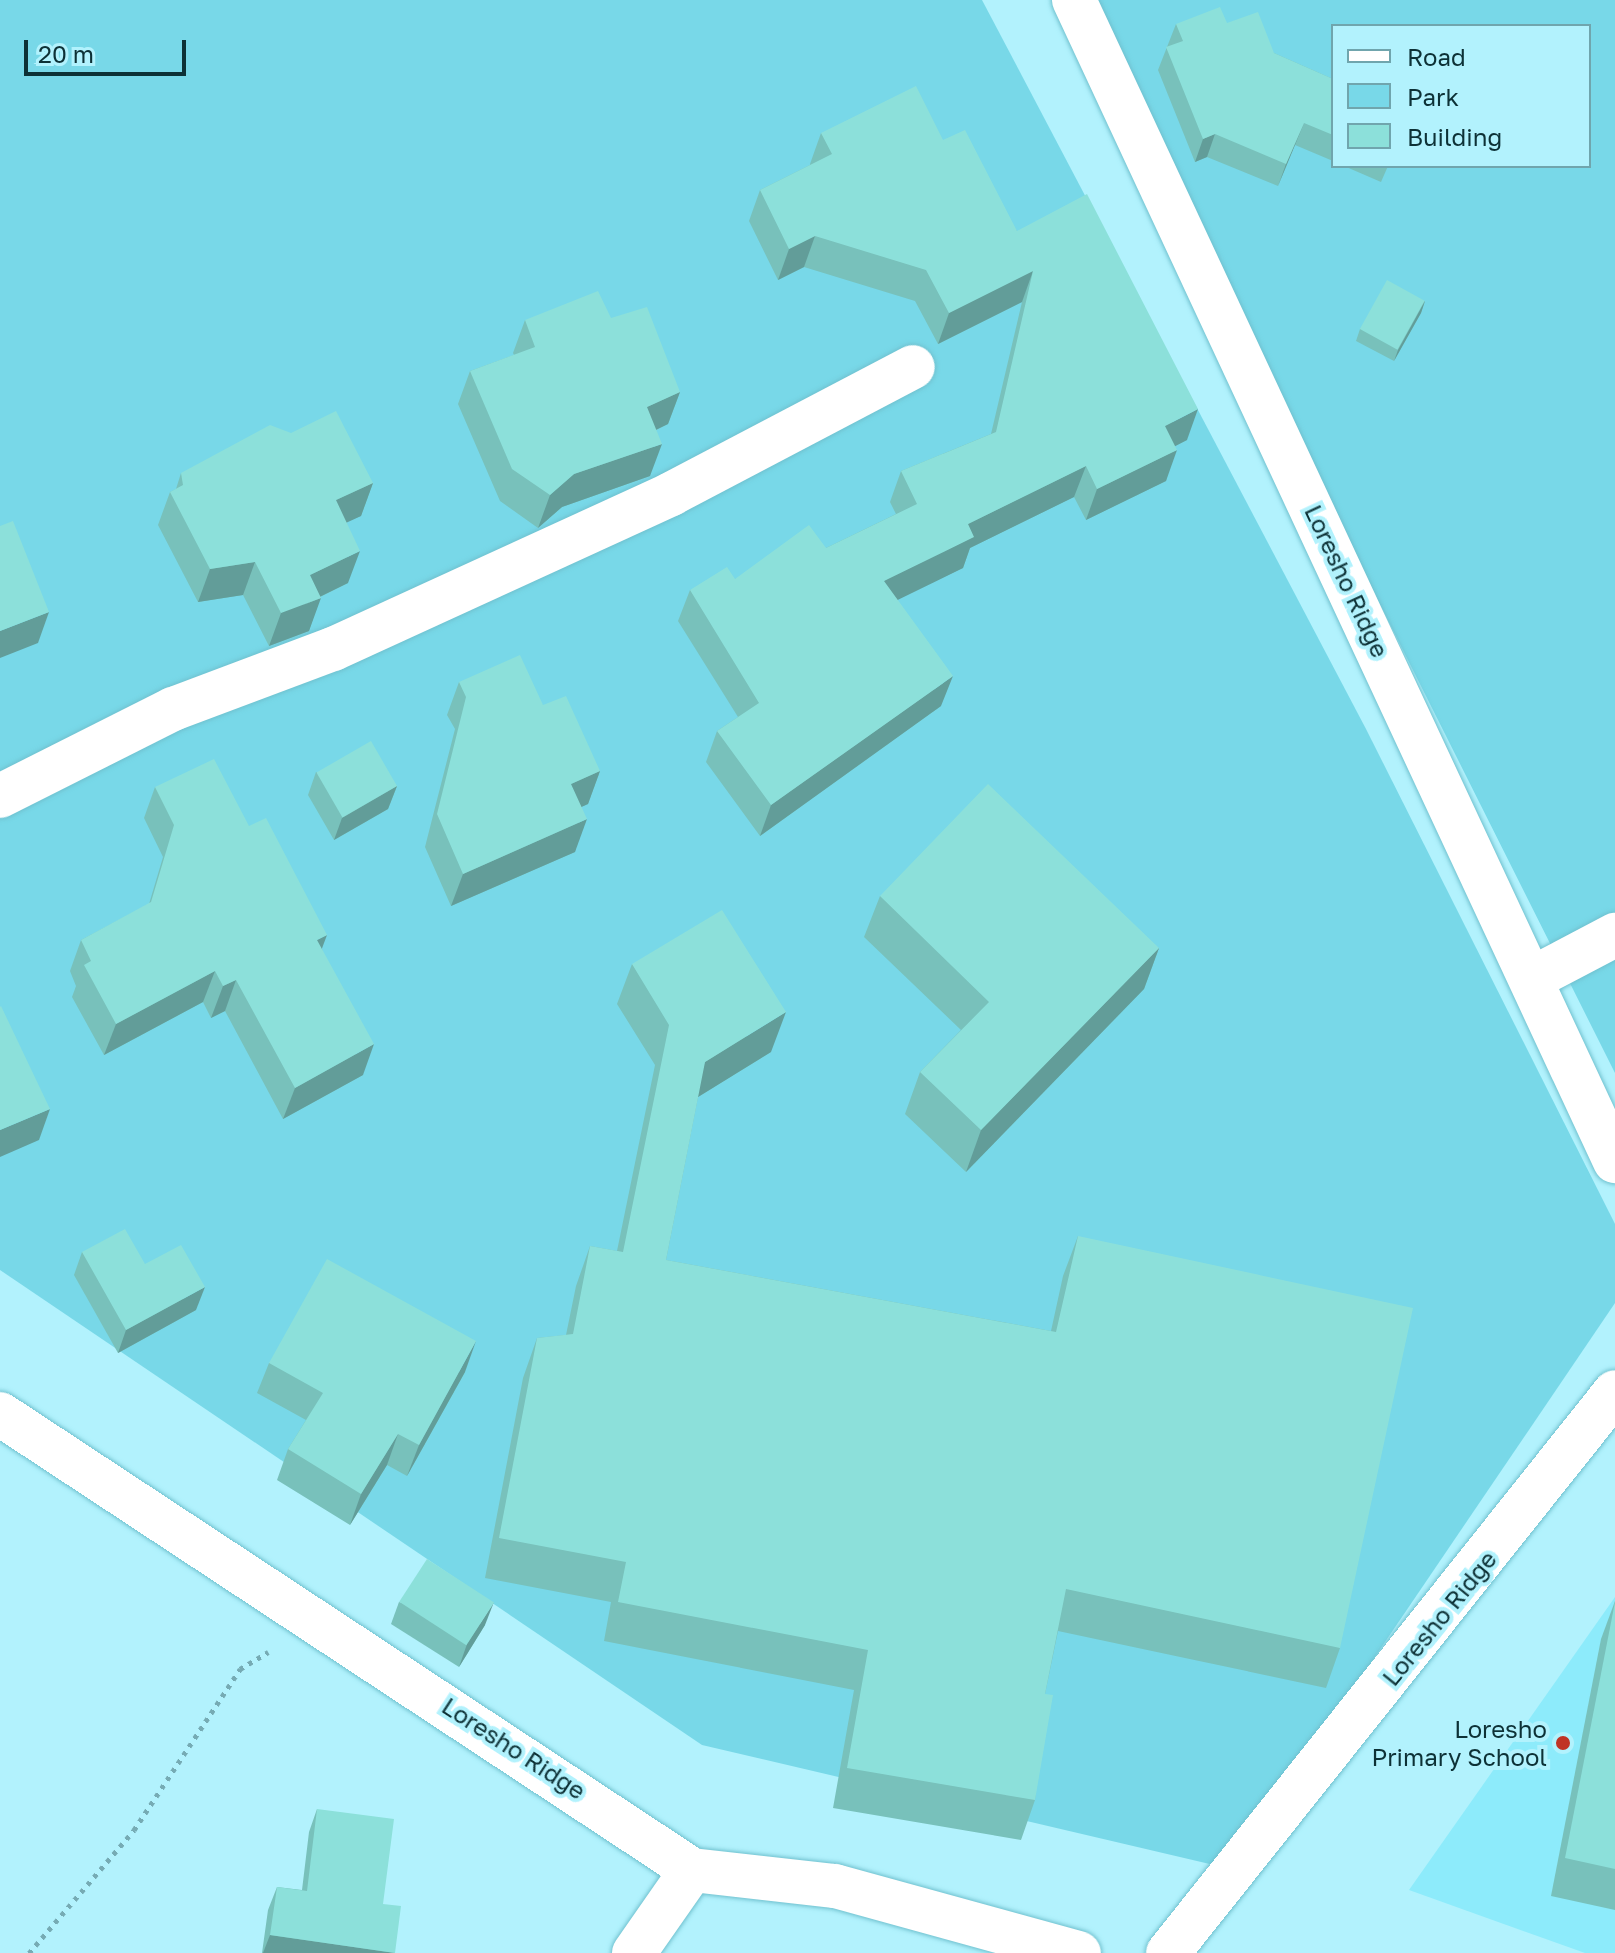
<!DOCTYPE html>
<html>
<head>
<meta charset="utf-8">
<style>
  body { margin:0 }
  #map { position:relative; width:1615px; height:1953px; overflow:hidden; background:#b2f2fd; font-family:"Golos Text",sans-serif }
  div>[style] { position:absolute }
  .built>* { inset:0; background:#8debfb }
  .green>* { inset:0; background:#78d8e8 }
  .path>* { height:5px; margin-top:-2.5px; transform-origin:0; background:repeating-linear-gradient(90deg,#76abb4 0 4px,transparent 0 10px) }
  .roads { filter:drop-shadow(0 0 2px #70c1cf) drop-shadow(0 0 2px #70c1cf) }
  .minor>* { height:44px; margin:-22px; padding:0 22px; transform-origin:22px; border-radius:22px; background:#fff }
  .wall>* { inset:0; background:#78c1bb }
  .shaded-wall>* { inset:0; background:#629d99 }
  .building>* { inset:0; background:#8ce0da; transform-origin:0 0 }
  .dots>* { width:22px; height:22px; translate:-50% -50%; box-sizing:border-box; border:4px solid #b2f2fd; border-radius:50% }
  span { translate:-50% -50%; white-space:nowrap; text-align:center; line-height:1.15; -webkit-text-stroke:8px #b2f2fd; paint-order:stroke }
  .street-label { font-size:24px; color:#0d3136 }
  .poi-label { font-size:24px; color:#0d3136 }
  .right { translate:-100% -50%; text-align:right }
  .legend { position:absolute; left:1331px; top:24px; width:260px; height:144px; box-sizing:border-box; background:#b2f2fd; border:2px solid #70a5ad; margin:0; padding:10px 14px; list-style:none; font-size:24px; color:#0d3136 }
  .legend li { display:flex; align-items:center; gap:16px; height:40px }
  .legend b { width:40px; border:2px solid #70a5ad }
  .scale { position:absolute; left:24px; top:40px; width:162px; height:36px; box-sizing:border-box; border:4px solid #0d3136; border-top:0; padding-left:10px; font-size:24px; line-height:28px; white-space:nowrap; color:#0d3136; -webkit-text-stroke:6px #b2f2fd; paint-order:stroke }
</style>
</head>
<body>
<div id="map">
  <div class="built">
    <div style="clip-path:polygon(1615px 1597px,1615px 1953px,1585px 1953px,1409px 1890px)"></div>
  </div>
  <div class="green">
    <div style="clip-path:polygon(0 0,982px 0,1366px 729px,1615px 1224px,1615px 1303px,1231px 1869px,702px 1745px,0 1270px)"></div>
    <div style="clip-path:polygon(evenodd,1077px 0,1615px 0,1615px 1073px,1077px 0,1333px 26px,1589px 26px,1589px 166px,1333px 166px,1333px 26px)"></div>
  </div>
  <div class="path">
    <div style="left:29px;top:1953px;width:162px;rotate:-49.5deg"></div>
    <div style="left:134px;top:1830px;width:193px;rotate:-56.6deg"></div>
    <div style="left:240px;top:1669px;width:33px;rotate:-31deg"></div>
  </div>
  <div class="roads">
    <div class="minor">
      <div style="left:1074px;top:0;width:1281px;rotate:65.02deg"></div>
      <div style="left:0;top:796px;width:194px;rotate:-26.7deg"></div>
      <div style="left:173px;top:709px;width:171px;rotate:-20.6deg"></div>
      <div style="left:333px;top:649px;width:372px;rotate:-24.6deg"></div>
      <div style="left:671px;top:494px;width:273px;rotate:-27.7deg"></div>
      <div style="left:1533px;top:978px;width:93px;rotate:-27.7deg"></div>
      <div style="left:0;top:1414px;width:829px;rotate:33.38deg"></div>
      <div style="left:692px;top:1870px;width:144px;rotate:6.4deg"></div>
      <div style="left:835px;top:1886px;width:253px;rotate:15.4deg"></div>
      <div style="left:634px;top:1953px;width:101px;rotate:-55.1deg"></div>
      <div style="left:1168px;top:1953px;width:717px;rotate:-51.45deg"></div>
    </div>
  </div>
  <div class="wall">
    <div style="clip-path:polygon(1227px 23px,1274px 53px,1333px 79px,1333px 161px,1295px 145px,1278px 186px,1207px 157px,1195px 162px,1158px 70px,1176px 24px)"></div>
    <div style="clip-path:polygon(821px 133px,943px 140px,1187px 440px,1175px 446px,1166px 481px,1086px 520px,1074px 497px,970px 548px,963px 568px,897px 599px,941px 706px,760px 836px,706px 762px,717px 731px,738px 717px,678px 621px,690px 590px,735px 579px,826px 548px,896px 514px,890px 502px,901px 471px,991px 434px,1022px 302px,938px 344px,915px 301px,804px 267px,778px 280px,749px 221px,760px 190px,810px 165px,810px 164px)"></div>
    <div style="clip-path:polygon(1344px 166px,1388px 166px,1381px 182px)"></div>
    <div style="clip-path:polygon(1425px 301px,1421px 313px,1394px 361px,1356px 341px,1360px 329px)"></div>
    <div style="clip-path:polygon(611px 318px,680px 392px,668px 424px,656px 430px,650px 476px,562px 507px,538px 528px,500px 501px,458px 404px,470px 371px,514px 355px,513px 353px,525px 320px)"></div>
    <div style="clip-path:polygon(181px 473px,373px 483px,361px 516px,346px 522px,348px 583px,320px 597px,309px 631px,269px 646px,243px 595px,198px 602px,158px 525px,170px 492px,176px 489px)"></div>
    <div style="clip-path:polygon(459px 682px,543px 705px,600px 771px,588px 804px,581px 807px,575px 852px,451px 906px,425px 847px,455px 729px,447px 715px)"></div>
    <div style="clip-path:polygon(316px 772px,397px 786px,388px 809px,334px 840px,308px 795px)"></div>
    <div style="clip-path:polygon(155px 787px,249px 826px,322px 949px,363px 1075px,283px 1119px,225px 1011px,211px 1018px,203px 1002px,104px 1055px,72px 997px,76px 986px,70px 971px,81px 940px,149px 904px,163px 857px,144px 818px)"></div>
    <div style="clip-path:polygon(880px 896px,1159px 948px,1144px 989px,966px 1172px,905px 1114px,920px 1072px,961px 1030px,864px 937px)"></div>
    <div style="clip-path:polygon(632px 964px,771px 1052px,698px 1097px,666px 1260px,1051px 1331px,1063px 1276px,1078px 1236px,1340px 1648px,1326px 1688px,1058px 1631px,1045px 1694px,1035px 1800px,1021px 1840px,833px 1808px,854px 1690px,604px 1641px,611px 1602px,485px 1578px,523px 1378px,537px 1338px,566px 1335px,576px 1286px,590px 1246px,617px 1251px,655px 1065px,617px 1004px)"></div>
    <div style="clip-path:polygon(82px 1252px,145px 1264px,196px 1310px,118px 1353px,74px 1275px)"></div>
    <div style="clip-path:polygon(269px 1363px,465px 1372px,407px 1476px,387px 1465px,350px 1525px,277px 1480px,288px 1449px,306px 1420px,257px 1393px)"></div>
    <div style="clip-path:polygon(1615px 1601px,1615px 1910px,1551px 1896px,1601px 1639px)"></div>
    <div style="clip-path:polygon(399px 1602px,485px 1625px,459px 1667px,391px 1624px)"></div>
    <div style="clip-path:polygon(317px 1809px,383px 1904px,395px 1953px,262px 1953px,268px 1910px,277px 1887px,302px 1890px,309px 1832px)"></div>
  </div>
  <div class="shaded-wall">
    <div style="clip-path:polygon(1304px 123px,1295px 145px,1278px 186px,1286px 164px)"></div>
    <div style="clip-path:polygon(1215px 134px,1207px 157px,1195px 162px,1203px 139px)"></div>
    <div style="clip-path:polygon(815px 236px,804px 267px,778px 280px,789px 249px)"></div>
    <div style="clip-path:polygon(1033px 271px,1022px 302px,938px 344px,949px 313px)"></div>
    <div style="clip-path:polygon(1425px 301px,1421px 313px,1394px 361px,1398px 350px)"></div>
    <div style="clip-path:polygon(680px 392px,668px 424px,635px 440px,647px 407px)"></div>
    <div style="clip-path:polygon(1198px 409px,1187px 440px,1154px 457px,1165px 426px)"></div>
    <div style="clip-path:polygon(662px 444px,650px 476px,562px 507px,538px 528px,550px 495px,574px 474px)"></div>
    <div style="clip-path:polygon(1177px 450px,1166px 481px,1086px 520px,1097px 489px)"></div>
    <div style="clip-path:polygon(1086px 466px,1074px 497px,970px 548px,963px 568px,873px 612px,884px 581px,968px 524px)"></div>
    <div style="clip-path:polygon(373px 483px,361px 516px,324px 533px,336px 500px)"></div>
    <div style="clip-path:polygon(360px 551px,348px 583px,303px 605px,321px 598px,309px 631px,269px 646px,281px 613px,310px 575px)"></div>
    <div style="clip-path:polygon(255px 562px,243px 595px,198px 602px,210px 569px)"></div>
    <div style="clip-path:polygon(49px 612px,38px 643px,0 658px,0 631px)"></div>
    <div style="clip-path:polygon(953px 676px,941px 706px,760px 836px,771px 805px)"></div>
    <div style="clip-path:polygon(600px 771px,588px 804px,559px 817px,571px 784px)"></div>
    <div style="clip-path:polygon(397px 786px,388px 809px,334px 840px,342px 818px)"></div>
    <div style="clip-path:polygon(587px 819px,575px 852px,451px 906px,463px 874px)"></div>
    <div style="clip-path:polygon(327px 935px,315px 967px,317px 940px)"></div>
    <div style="clip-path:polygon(1159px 948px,1144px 989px,966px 1172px,981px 1130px)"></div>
    <div style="clip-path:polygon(215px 971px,203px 1002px,104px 1055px,116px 1024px)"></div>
    <div style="clip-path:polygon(236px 980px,225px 1011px,211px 1018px,223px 986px)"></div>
    <div style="clip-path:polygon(786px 1012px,771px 1052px,690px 1102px,705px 1062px)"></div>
    <div style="clip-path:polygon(374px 1044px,363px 1075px,283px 1119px,295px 1088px)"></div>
    <div style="clip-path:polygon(50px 1109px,39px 1140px,0 1157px,0 1130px)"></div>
    <div style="clip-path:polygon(205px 1287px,196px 1310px,118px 1353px,126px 1330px)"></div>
    <div style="clip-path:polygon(476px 1341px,465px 1372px,407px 1476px,419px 1445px)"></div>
    <div style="clip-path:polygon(398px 1434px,387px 1465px,350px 1525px,361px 1494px)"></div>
    <div style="clip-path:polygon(494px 1602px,485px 1625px,459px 1667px,467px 1644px)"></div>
    <div style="clip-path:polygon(270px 1935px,395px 1953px,263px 1953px)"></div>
  </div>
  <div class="building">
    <div style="clip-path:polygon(1220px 7px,1227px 23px,1258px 12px,1274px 53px,1333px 79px,1333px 135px,1304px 123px,1286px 164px,1215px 134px,1203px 139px,1166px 47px,1183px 41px,1176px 24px)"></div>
    <div style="clip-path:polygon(916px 86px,943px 140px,965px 130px,1017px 231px,1087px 194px,1198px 409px,1165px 426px,1177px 450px,1097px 489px,1086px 466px,968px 524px,974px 537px,884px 581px,953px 676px,771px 805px,717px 731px,759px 703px,690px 590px,727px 567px,735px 579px,809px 525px,826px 548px,917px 504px,901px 471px,996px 432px,1033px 271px,949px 313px,926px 270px,815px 236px,789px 249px,760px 190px,832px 154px,821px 133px)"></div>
    <div style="left:1387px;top:280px;width:43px;height:56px;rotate:29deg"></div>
    <div style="clip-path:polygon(598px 291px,611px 318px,647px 307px,680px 392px,647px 407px,662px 444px,574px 474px,550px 495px,512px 469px,470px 371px,535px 347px,525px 320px)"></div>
    <div style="clip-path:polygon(336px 411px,373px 483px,336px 500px,360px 551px,310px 575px,321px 598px,281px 613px,255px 562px,210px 569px,170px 492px,183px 485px,181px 473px,270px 425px,291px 433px)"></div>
    <div style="clip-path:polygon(13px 521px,49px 612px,0 631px,0 526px)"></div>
    <div style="clip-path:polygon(520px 655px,543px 705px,566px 696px,600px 771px,571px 784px,587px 819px,463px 874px,437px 814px,466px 697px,459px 682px)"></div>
    <div style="left:371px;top:741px;width:52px;height:63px;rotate:60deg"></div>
    <div style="clip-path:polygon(214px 759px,249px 826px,266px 818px,327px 935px,317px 940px,374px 1044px,295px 1088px,236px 980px,223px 986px,215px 971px,116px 1024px,84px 965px,91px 961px,81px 940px,151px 902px,174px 825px,155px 787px)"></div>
    <div style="clip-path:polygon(988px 784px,1159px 948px,981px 1130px,920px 1072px,989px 1002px,880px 896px)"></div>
    <div style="clip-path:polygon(722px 910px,786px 1012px,705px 1062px,666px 1260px,1056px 1332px,1078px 1236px,1413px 1308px,1340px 1648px,1066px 1589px,1045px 1694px,1053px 1695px,1035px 1800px,847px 1768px,868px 1650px,618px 1602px,626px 1562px,499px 1538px,537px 1338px,573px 1334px,590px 1246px,623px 1252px,669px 1025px,632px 964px)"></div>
    <div style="clip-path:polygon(1px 1006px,50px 1109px,0 1130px,0 1007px)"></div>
    <div style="clip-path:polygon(125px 1229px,145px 1264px,181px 1245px,205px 1287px,126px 1330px,82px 1252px)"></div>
    <div style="clip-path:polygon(327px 1259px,476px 1341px,419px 1445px,398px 1434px,361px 1494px,288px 1449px,323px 1393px,269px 1363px)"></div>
    <div style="left:427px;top:1559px;width:80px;height:51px;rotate:33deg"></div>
    <div style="clip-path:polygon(1615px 1602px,1615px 1869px,1565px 1858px)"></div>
    <div style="clip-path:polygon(317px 1809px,394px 1819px,383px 1904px,401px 1906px,395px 1953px,270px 1935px,277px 1887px,307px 1891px)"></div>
  </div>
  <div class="dots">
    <div style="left:1563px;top:1743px;background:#c03324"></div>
  </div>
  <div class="street-label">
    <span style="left:1347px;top:581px;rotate:65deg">Loresho Ridge</span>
    <span style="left:1439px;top:1618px;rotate:-51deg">Loresho Ridge</span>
    <span style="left:514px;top:1748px;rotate:33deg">Loresho Ridge</span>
  </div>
  <div class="poi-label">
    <span class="right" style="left:1547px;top:1743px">Loresho<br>Primary School</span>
  </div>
  <ul class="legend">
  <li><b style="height:10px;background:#fff"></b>Road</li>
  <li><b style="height:22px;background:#78d8e8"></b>Park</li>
  <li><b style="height:22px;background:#8ce0da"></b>Building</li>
  </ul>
  <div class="scale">20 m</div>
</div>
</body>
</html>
